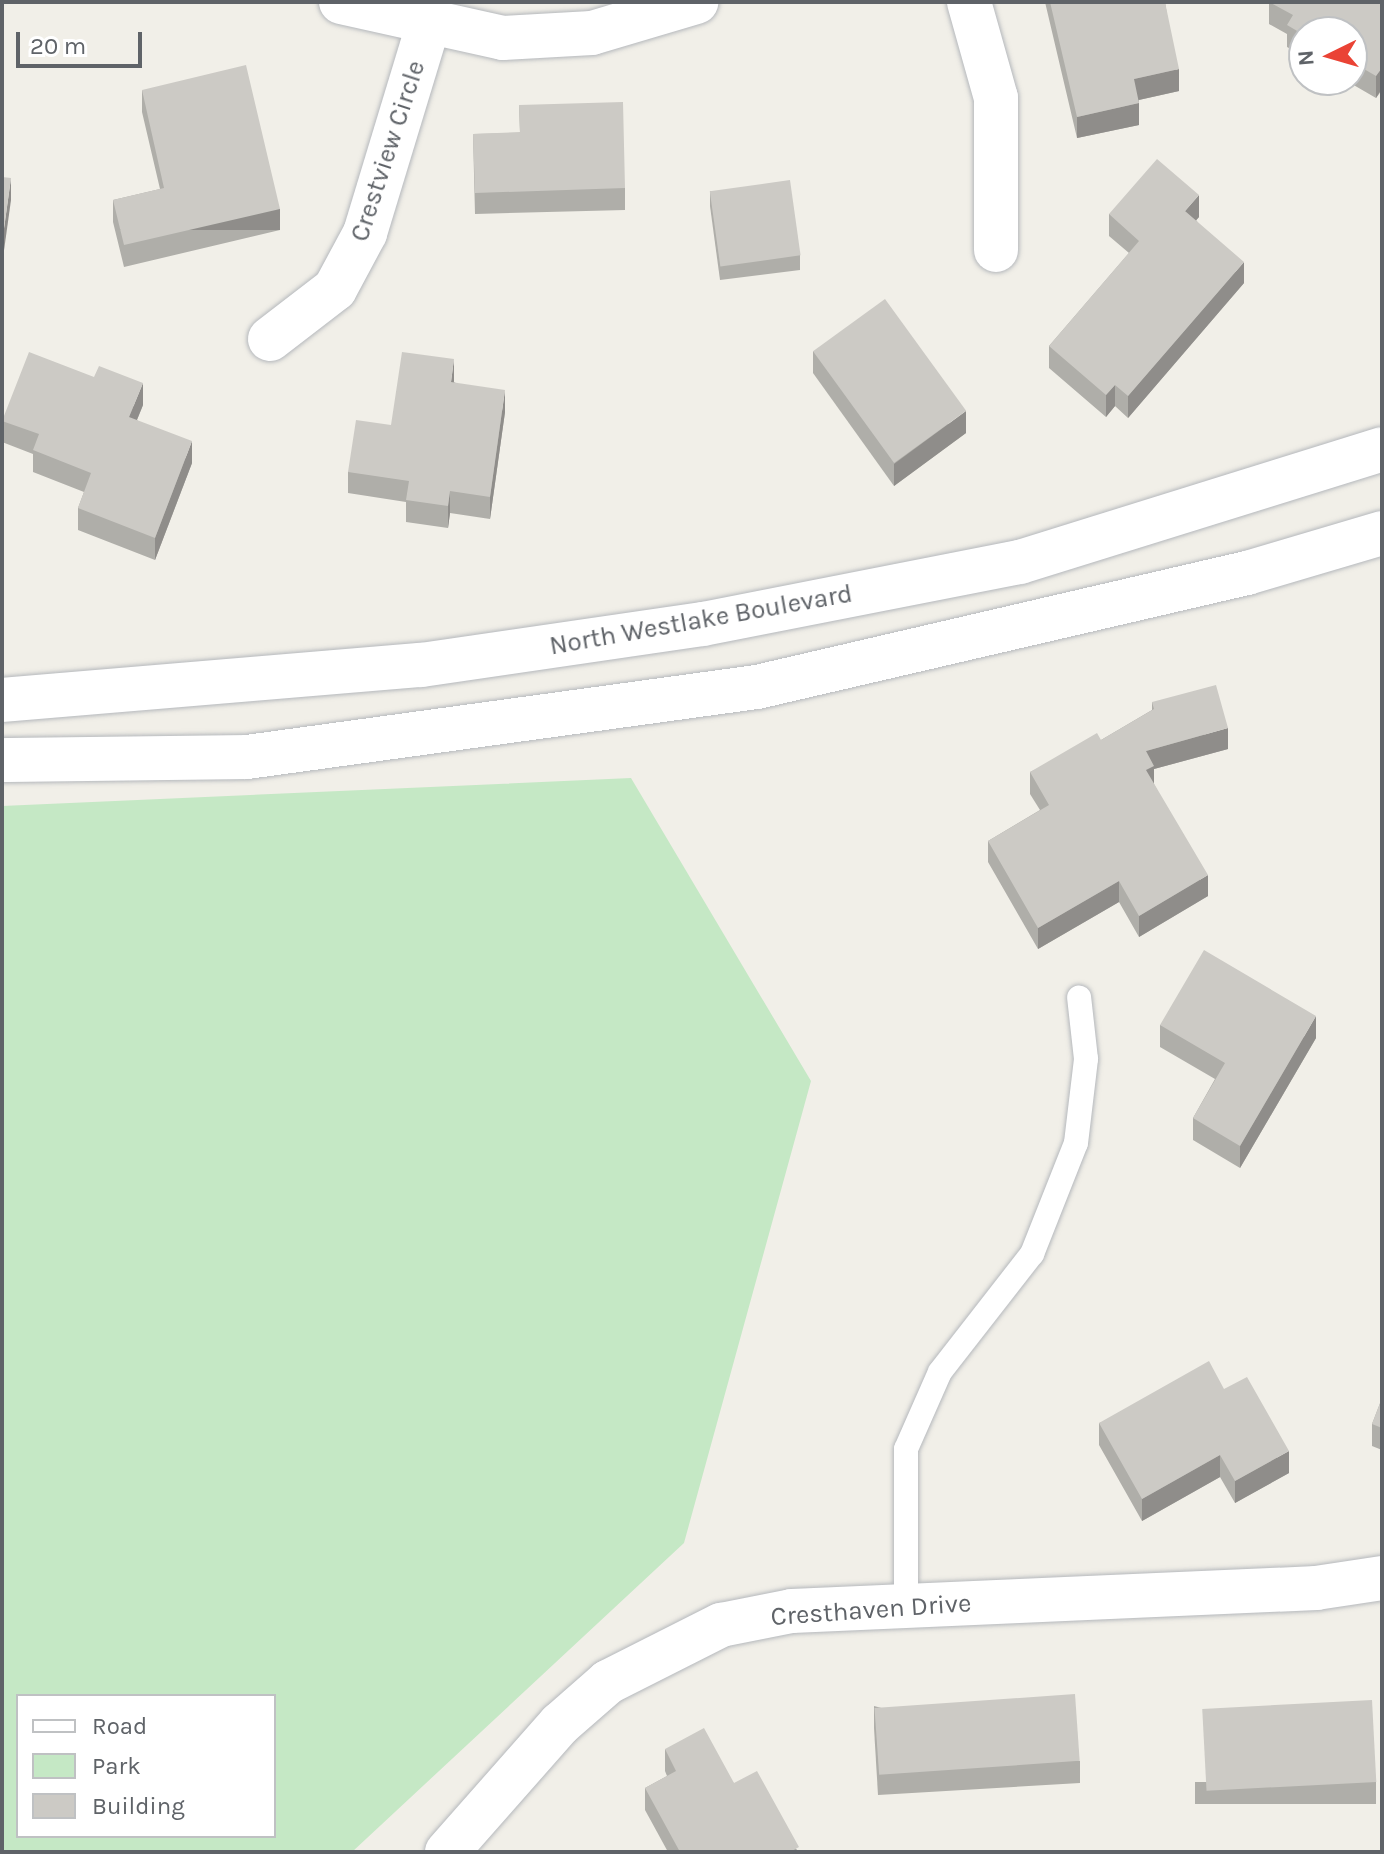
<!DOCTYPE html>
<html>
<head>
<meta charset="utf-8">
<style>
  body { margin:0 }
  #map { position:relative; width:1384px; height:1854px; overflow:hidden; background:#f1efe8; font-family:Karla,sans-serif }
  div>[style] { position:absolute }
  .green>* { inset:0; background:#c5e8c5 }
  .roads { filter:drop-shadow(0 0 2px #b5b8bc) drop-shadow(0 0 2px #b5b8bc) }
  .service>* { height:24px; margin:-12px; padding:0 12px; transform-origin:12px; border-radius:12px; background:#fff }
  .minor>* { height:44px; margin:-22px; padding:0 22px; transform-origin:22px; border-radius:22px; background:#fff }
  .secondary>* { height:44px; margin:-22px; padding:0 22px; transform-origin:22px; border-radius:22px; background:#fff }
  .wall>* { inset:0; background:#afaea9; transform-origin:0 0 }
  .shaded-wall>* { inset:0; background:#8f8d8a; transform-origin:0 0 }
  .building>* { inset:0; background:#cccac5; transform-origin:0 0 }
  span { translate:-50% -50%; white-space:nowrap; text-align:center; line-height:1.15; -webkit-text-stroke:7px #fff; paint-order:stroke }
  .street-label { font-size:26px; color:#5f6368 }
  .frame { position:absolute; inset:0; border:4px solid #5f6368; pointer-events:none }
  .legend { position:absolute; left:16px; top:1694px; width:260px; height:144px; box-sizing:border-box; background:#fff; border:2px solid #bfc1c3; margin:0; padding:10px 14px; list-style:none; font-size:24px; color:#5f6368 }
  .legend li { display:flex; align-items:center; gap:16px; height:40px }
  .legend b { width:40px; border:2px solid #bfc1c3 }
  .north { position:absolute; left:1288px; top:16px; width:80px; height:80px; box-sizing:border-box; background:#fff; border:2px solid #bfc1c3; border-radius:50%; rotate:265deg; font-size:22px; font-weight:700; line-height:32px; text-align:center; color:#5f6368 }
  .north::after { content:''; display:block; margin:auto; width:28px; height:36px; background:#ea4335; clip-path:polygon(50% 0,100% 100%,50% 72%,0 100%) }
  .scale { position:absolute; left:16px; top:32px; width:126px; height:36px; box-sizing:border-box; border:4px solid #5f6368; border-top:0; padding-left:10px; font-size:24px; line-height:28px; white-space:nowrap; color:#5f6368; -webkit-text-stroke:6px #fff; paint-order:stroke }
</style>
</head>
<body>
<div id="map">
  <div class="green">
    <div style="clip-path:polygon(evenodd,631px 778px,811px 1081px,684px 1543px,352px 1852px,2px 1852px,2px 806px,631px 778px,18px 1696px,274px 1696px,274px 1836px,18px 1836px,18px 1696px)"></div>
  </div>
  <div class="roads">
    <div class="service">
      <div style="left:906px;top:1605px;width:156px;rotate:-90deg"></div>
      <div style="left:906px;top:1449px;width:84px;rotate:-66.2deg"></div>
      <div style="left:940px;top:1372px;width:150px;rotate:-52.1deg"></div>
      <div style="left:1032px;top:1254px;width:119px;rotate:-68.4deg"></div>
      <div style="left:1076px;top:1143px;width:85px;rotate:-83.2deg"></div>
      <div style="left:1086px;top:1059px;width:62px;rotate:-96.4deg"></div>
    </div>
    <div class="minor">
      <div style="left:341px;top:2px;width:166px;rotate:12.5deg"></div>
      <div style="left:503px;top:38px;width:89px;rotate:-3.2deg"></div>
      <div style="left:592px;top:33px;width:109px;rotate:-16.6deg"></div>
      <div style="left:969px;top:2px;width:100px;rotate:74.3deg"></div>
      <div style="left:996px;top:98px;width:152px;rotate:90deg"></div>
      <div style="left:270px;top:339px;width:82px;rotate:-37.6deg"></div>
      <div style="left:335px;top:289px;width:64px;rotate:-61.8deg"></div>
      <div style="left:365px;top:233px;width:220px;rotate:-73.1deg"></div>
      <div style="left:447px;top:1852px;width:171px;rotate:-48.6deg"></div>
      <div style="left:560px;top:1724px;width:64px;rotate:-41.2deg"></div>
      <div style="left:608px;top:1682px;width:127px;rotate:-26.8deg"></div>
      <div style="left:721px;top:1625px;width:72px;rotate:-11.2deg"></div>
      <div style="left:792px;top:1611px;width:525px;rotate:-2.51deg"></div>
      <div style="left:1316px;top:1588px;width:67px;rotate:-8.6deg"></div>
    </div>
    <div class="secondary">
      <div style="left:2px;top:700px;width:420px;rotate:-4.8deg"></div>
      <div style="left:421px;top:665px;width:285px;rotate:-8.3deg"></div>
      <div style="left:703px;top:624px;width:323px;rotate:-11.1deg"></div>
      <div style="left:1020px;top:562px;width:379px;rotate:-17.3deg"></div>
      <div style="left:2px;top:760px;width:245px;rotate:-0.7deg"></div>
      <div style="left:247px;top:757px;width:515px;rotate:-7.82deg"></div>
      <div style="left:757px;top:687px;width:503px;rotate:-13.1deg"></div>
      <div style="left:1247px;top:573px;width:141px;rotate:-16.5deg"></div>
    </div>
  </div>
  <div class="wall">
    <div style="clip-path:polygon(1045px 2px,1165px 2px,1179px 91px,1139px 100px,1139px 125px,1077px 138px)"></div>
    <div style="clip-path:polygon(1269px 2px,1382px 2px,1382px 90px,1376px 98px,1345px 80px,1352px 80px,1352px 32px,1304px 32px,1304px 56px,1287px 47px,1287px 34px,1269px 24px)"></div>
    <div style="clip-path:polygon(142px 90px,280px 230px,124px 267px,113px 222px,113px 200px,160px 189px,142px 112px)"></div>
    <div style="clip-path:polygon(519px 105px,625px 188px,625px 210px,475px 214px,473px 134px,520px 133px)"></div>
    <div style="clip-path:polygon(710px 191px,800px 255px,800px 270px,720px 280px,710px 206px)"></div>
    <div style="clip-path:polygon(1109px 214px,1199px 217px,1196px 220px,1244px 283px,1128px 418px,1115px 406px,1106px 417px,1049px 368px,1049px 346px,1129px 253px,1109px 236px)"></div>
    <div style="clip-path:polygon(813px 351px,966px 433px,894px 486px,813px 373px)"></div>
    <div style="clip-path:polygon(454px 382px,505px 412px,490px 519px,450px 513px,448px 528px,406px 522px,406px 502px,348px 493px,348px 472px,391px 425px)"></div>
    <div style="clip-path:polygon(143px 405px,137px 420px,192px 463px,155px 560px,78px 530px,78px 508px,84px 492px,33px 472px,33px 454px,2px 442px,2px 421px)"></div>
    <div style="clip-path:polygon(1152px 702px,1228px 749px,1154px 769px,1154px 784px,1208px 896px,1139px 937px,1119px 902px,1038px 949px,988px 862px,988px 841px,1040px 810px,1030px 794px,1030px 772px,1101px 740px,1152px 710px)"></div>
    <div style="clip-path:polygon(1160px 1025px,1316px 1038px,1240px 1168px,1193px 1140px,1193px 1118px,1215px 1079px,1160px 1047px)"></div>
    <div style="clip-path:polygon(1224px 1389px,1289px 1473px,1235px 1503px,1220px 1477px,1142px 1521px,1099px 1445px,1099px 1423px)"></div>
    <div style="clip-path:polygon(1382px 1398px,1382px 1450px,1372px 1446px,1372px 1424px)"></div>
    <div style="clip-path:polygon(874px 1706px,1080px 1761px,1080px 1783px,878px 1795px,874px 1728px)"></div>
    <div style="clip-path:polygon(665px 1749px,734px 1783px,799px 1852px,668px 1852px,645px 1810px,645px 1788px,667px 1776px,665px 1771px)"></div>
    <div style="left:1376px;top:1782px;width:22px;height:181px;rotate:90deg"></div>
  </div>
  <div class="shaded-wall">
    <div style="clip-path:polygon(1381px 68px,1381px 90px,1376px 98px,1376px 76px)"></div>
    <div style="clip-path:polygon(1179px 69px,1179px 91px,1134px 101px,1134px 79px)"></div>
    <div style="clip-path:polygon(1139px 103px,1139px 125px,1077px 138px,1077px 117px)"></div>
    <div style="clip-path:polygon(11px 178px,11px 200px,2px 265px,2px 243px)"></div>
    <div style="clip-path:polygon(1199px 195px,1199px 217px,1185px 233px,1185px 211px)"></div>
    <div style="left:280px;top:209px;width:21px;height:160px;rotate:90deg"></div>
    <div style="clip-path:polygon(1244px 262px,1244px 283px,1128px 418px,1128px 396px)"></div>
    <div style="clip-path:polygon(454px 359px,454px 381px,451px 404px,451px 382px)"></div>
    <div style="clip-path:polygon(143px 383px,143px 405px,129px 439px,129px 417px)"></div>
    <div style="clip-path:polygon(1115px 385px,1115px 406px,1106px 417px,1106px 395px)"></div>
    <div style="clip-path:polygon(505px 390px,505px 412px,490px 519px,490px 497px)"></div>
    <div style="clip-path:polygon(966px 411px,966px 433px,894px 486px,894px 464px)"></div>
    <div style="clip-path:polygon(192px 441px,192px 463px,155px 560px,155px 538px)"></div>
    <div style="clip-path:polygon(450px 491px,450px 513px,448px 528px,448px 506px)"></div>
    <div style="clip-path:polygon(1228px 728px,1228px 749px,1154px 769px,1154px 787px,1146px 791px,1146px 751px)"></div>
    <div style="clip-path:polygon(1208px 875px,1208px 896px,1139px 937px,1139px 916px)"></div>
    <div style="clip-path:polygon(1119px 881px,1119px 902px,1038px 949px,1038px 928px)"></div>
    <div style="clip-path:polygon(1316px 1016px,1316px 1038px,1240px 1168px,1240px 1146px)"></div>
    <div style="clip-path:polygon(1289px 1451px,1289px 1473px,1235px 1503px,1235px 1481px)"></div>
    <div style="clip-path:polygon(1220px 1455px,1220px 1477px,1142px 1521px,1142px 1499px)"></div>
  </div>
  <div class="building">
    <div style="clip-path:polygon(1050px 2px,1165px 2px,1179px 69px,1134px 79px,1139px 103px,1077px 117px)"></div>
    <div style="clip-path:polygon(1269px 2px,1382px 2px,1382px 68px,1376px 76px,1352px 62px,1352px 32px,1304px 32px,1304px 35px,1287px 25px,1293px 15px)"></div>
    <div style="clip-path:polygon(246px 65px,280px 209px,124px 245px,113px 200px,164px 188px,142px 90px)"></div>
    <div style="clip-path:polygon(623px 102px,625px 188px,475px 193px,473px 134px,520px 132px,519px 105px)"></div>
    <div style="clip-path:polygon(1157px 159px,1199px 195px,1185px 211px,1244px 262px,1128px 396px,1115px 385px,1106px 395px,1049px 346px,1139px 241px,1109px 214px)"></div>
    <div style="clip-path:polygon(2px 177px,11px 178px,2px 243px)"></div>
    <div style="left:790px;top:180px;width:76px;height:81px;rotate:82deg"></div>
    <div style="left:885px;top:299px;width:138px;height:89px;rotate:54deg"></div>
    <div style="clip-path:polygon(29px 352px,94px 377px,99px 366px,143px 383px,129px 417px,192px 441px,155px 538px,78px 508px,91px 473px,33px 450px,39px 434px,2px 421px)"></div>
    <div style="clip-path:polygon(402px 352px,454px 359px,451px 382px,505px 390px,490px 497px,450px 491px,448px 506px,406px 500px,409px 481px,348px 472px,356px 420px,391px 425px)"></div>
    <div style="clip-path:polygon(1216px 685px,1228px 728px,1146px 751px,1154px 766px,1146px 770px,1208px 875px,1139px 916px,1119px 881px,1038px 928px,988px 841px,1049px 805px,1030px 772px,1097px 733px,1101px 740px,1154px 709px,1152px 702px)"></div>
    <div style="clip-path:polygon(1204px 950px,1316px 1016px,1240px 1146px,1193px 1118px,1225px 1063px,1160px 1025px)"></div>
    <div style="clip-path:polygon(1209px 1361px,1224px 1389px,1247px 1377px,1289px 1451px,1235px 1481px,1220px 1455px,1142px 1499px,1099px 1423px)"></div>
    <div style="clip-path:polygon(1382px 1398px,1382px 1428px,1372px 1424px)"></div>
    <div style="left:1075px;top:1694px;width:67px;height:201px;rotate:86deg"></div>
    <div style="left:1372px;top:1700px;width:82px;height:170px;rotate:87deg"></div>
    <div style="clip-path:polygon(704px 1728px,734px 1783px,757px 1771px,799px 1847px,790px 1852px,680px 1852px,645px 1788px,676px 1771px,665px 1749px)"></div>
  </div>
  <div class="street-label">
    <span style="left:388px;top:151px;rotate:-72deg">Crestview Circle</span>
    <span style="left:701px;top:620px;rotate:-10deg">North Westlake Boulevard</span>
    <span style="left:871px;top:1610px;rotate:-4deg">Cresthaven Drive</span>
  </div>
  <div class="frame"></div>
  <ul class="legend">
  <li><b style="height:10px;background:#fff"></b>Road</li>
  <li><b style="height:22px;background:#c5e8c5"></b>Park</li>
  <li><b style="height:22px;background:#cccac5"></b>Building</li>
  </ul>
  <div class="north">N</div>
  <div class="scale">20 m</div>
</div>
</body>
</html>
